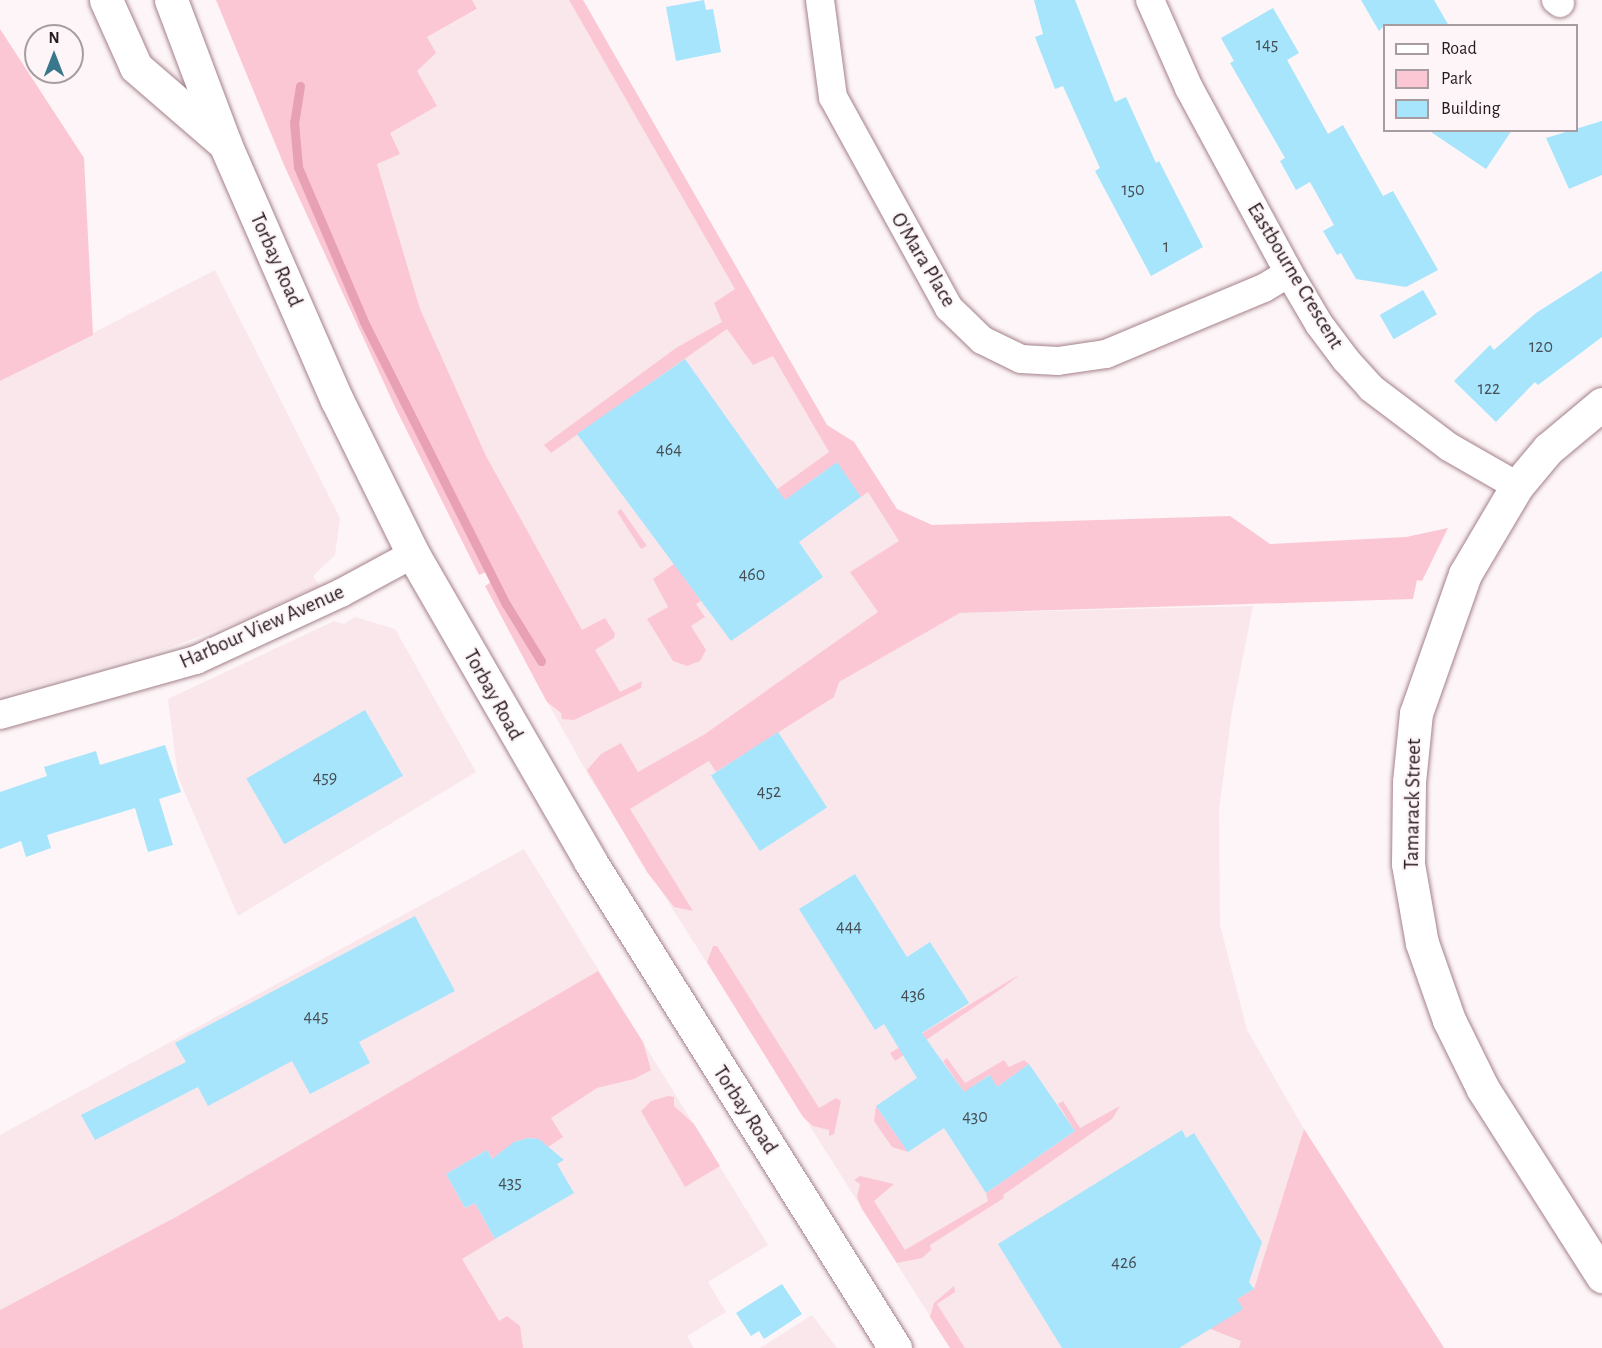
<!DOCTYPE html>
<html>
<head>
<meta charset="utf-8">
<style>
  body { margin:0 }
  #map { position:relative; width:1602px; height:1348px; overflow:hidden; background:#fdf5f7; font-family:"Alegreya Sans",sans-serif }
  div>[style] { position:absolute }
  .built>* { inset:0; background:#fae7ec }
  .green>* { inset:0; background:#fcc7d5 }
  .stream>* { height:9px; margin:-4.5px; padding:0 4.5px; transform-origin:4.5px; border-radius:4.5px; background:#e7a0b4 }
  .building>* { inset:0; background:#a6e5fb; transform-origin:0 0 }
  .roads { filter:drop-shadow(0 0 2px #a4818a) drop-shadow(0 0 2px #a4818a) }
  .minor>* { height:28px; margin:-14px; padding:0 14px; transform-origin:14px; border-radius:14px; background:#fff }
  .tertiary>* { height:33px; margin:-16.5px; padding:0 16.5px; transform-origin:16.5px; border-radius:16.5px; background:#fff }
  .primary>* { height:33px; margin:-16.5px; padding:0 16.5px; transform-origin:16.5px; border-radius:16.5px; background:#fff }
  .motorway>* { height:33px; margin:-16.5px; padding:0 16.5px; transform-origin:16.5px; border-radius:16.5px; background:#fff }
  span { translate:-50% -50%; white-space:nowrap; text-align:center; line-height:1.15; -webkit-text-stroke:4.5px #fdf5f7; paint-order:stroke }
  .number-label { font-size:18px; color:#474d54 }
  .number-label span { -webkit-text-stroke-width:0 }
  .street-label { font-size:21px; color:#271a1d }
  .legend { position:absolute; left:1383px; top:24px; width:195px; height:108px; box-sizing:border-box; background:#fdf5f7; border:2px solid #a79da0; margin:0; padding:8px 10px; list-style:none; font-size:18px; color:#271a1d }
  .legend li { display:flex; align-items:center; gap:12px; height:30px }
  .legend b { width:30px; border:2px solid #a79da0 }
  .north { position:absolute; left:24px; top:24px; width:60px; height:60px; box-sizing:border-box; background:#fdf5f7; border:2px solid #a79da0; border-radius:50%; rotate:0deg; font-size:16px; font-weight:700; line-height:24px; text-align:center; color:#271a1d }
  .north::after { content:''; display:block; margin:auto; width:21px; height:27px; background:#39788c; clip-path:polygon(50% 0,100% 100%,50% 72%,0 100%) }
</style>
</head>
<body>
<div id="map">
  <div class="built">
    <div style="clip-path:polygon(472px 0,583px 0,827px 425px,854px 442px,915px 538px,933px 591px,838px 682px,960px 613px,1253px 606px,1232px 712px,1219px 809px,1220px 925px,1247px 1030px,1304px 1129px,1444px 1348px,950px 1348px,590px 778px,534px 678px,372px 220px,375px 155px,427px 37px,477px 10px)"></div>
    <div style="clip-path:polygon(215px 270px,340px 518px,335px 555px,313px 576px,319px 585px,251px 617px,163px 650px,0 696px,0 381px)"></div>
    <div style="clip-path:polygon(355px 617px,395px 629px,476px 772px,238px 916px,178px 777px,168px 699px,334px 621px,344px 624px)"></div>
    <div style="clip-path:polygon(524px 849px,768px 1245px,708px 1282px,726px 1312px,687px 1336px,694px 1348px,0 1348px,0 1135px)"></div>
    <div style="clip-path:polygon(812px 1315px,837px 1348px,760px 1348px)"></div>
  </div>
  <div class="green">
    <div style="clip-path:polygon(216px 0,472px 0,477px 9px,427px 37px,436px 53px,417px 71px,437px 106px,390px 133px,400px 154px,377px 164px,420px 309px,486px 456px,582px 630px,605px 618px,615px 634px,614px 638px,595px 650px,620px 692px,642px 681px,641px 688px,574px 720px,562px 719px,561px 713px,547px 702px,485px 586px,491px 582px,486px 572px,479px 575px,396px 409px,284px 165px)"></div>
    <div style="clip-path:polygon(569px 0,583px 0,827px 425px,854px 442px,897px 509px,932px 525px,1230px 516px,1270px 544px,1406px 537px,1448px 528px,1422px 581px,1417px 580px,1413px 599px,960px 613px,839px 682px,834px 697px,716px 772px,709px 761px,630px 809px,693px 911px,674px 907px,647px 872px,587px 770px,601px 754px,621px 743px,638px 772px,705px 734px,878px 612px,850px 572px,899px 541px,868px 492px,861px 497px,836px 463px,800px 489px,799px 500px,788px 498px,811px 530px,681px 573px,701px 601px,696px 604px,705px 617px,691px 626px,706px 650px,700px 661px,687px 666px,673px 661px,647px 619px,668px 607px,653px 579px,829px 452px,773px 356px,753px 365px,727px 329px,551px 453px,544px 445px,676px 348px,722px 322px,714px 303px,735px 289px)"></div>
    <div style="clip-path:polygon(0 29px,84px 158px,93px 335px,0 381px)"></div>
    <div style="clip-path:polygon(621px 509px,647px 546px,641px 549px,617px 512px)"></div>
    <div style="clip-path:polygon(713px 946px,717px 946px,819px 1108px,836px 1098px,841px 1101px,834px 1134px,829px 1136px,829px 1130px,813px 1126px,803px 1117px,707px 962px)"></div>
    <div style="clip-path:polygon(598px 971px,643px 1042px,651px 1070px,634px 1079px,597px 1088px,551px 1118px,563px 1137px,548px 1147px,539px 1139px,528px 1138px,514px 1142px,496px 1165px,487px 1150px,446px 1174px,465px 1208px,475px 1203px,495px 1239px,462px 1259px,499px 1321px,507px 1316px,520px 1326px,523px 1348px,0 1348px,0 1310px,176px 1217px)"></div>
    <div style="clip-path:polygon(1020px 974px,1004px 987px,895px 1061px,890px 1053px)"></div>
    <div style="clip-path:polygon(947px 1058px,965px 1083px,1004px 1060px,1009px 1067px,1024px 1060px,1029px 1064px,997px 1087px,989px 1075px,968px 1090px,972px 1104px,943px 1061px)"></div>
    <div style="clip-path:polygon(668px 1096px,674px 1097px,674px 1106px,694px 1124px,720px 1166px,685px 1187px,641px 1111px,651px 1101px)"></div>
    <div style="clip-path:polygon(1063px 1101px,1080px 1128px,1120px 1106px,1112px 1119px,1003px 1195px,1004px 1198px,930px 1245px,931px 1250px,922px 1258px,897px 1263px,862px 1209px,857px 1197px,860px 1184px,854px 1180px,860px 1176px,894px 1184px,874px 1201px,905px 1250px,988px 1201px,986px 1193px,1075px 1131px,1058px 1104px)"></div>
    <div style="clip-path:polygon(876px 1106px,908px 1152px,892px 1147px,874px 1121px)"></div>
    <div style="clip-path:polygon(1304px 1129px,1444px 1348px,1239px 1348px,1241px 1341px,1208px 1328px,1150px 1348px,1254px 1289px)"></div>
    <div style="clip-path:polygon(954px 1286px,955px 1292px,937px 1304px,965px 1348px,950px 1348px,930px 1317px,934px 1303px)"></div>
  </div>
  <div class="stream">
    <div style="left:300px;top:86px;width:36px;rotate:99deg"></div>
    <div style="left:294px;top:122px;width:45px;rotate:84.9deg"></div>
    <div style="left:298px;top:167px;width:168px;rotate:66.9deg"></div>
    <div style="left:364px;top:322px;width:316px;rotate:63.3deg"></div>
    <div style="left:506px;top:604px;width:67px;rotate:58.4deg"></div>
  </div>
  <div class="building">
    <div style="clip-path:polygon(704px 0,706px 10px,713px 9px,721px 52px,676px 61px,666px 7px)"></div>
    <div style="clip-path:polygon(1034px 0,1075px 0,1115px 102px,1126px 97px,1156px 163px,1159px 161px,1203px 247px,1151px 276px,1095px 171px,1100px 168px,1063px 86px,1055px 89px,1035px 37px,1043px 34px)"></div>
    <div style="clip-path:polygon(1361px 0,1434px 0,1449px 26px,1384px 26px,1379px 31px)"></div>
    <div style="clip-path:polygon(1273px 8px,1299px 53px,1287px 60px,1328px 134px,1343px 125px,1383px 196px,1393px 191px,1438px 270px,1406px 287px,1356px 279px,1341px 253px,1337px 255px,1323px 231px,1334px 225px,1310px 182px,1296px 190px,1280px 161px,1285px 158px,1230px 63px,1234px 61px,1221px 38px)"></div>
    <div style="clip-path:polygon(1602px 121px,1602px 175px,1569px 189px,1546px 138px)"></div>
    <div style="clip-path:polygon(1428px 130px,1512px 130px,1486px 169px)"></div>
    <div style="clip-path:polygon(1602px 271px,1602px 337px,1538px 385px,1535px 382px,1496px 422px,1454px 381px,1490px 345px,1494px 350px,1536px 313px)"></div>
    <div style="left:1423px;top:290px;width:28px;height:50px;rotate:60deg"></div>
    <div style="clip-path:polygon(685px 359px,785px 500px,837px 462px,861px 497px,799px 542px,823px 577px,731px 641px,577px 434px)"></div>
    <div style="left:365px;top:710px;width:76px;height:137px;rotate:60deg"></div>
    <div style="left:778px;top:732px;width:90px;height:80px;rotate:57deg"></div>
    <div style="clip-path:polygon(165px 745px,181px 792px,159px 799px,173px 845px,148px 852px,135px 808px,47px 835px,51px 848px,26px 857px,21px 841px,0 849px,0 792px,47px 776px,44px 767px,96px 751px,100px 765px)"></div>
    <div style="clip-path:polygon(855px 874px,907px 957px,930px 942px,969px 1003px,922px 1033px,964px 1092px,990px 1075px,997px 1087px,1029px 1064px,1075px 1131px,986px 1193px,944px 1128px,908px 1152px,876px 1106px,917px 1078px,884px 1024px,875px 1030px,799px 909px)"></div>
    <div style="clip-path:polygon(415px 916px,455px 991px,359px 1042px,370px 1063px,310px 1094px,292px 1061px,208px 1106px,198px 1087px,95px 1140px,81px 1115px,186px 1062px,175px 1043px)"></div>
    <div style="clip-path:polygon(1182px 1130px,1186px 1138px,1194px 1133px,1262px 1242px,1249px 1282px,1254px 1289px,1237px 1299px,1243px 1309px,1179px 1348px,1062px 1348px,998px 1244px)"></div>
    <div style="clip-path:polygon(528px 1138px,539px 1139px,564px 1160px,557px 1164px,574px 1193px,495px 1239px,475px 1203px,465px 1208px,446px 1174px,487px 1150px,492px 1159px,514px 1142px)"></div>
    <div style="clip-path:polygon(782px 1284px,802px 1314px,764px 1339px,759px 1331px,751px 1336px,736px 1313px)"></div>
  </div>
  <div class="roads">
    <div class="minor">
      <div style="left:820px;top:0;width:98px;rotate:82.4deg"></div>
      <div style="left:833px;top:97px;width:241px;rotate:61.2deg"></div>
      <div style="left:949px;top:308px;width:46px;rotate:44.1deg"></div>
      <div style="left:982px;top:340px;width:43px;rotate:26deg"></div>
      <div style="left:1021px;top:359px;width:37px;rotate:3deg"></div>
      <div style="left:1058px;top:361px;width:49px;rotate:-8.3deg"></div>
      <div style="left:1106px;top:354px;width:171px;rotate:-22.7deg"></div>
      <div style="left:1264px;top:288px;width:29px;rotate:-31deg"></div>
      <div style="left:1150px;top:0;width:96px;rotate:66.1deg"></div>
      <div style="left:1189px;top:88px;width:210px;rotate:61.6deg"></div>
      <div style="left:1289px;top:273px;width:59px;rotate:59.5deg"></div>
      <div style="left:1319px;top:324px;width:45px;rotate:53.1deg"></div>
      <div style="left:1346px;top:360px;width:38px;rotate:48deg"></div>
      <div style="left:1371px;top:388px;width:98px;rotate:37.1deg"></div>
      <div style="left:1449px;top:447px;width:78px;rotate:29.8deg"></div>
      <div style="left:1556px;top:0;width:5px;rotate:37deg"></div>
      <div style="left:0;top:715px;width:204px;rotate:-15.7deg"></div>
      <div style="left:196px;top:660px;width:160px;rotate:-24.8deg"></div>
      <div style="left:341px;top:593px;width:82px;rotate:-28.4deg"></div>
    </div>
    <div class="tertiary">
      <div style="left:1602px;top:404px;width:70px;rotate:140.2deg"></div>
      <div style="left:1548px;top:449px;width:48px;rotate:130deg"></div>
      <div style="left:1517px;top:486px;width:102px;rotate:120.6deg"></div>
      <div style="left:1465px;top:574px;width:147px;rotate:109.4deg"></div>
      <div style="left:1416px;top:713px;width:69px;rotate:95.8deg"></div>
      <div style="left:1409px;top:782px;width:82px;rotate:90.7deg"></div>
      <div style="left:1408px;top:864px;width:80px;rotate:80deg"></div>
      <div style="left:1422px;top:943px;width:82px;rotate:70.7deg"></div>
      <div style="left:1449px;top:1020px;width:77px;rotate:63.8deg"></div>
      <div style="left:1483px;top:1089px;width:222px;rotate:57.5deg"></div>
    </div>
    <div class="primary">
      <div style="left:171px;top:0;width:154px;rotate:69.4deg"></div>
      <div style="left:225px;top:144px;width:279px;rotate:66.4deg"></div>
      <div style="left:337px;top:400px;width:172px;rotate:63.7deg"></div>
      <div style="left:413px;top:554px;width:354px;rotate:60deg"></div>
      <div style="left:590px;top:861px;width:575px;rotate:57.94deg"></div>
    </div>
    <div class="motorway">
      <div style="left:106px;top:0;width:73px;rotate:65.9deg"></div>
      <div style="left:136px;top:67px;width:118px;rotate:40.9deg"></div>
    </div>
  </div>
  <div class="number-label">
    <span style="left:1267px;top:45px">145</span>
    <span style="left:1133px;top:190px">150</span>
    <span style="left:1166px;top:247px">1</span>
    <span style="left:1541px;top:347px">120</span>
    <span style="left:1489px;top:389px">122</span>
    <span style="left:669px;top:450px">464</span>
    <span style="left:752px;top:575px">460</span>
    <span style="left:325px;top:778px">459</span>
    <span style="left:769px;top:792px">452</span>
    <span style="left:849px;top:927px">444</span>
    <span style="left:913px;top:995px">436</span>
    <span style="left:316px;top:1017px">445</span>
    <span style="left:975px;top:1117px">430</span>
    <span style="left:510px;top:1183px">435</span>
    <span style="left:1124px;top:1263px">426</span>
  </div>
  <div class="street-label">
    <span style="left:276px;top:260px;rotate:66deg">Torbay Road</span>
    <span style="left:923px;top:260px;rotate:59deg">O'Mara Place</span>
    <span style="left:1295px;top:276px;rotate:59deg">Eastbourne Crescent</span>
    <span style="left:262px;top:627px;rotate:-24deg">Harbour View Avenue</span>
    <span style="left:493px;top:695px;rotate:61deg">Torbay Road</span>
    <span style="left:1413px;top:804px;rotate:-89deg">Tamarack Street</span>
    <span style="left:745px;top:1110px;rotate:57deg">Torbay Road</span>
  </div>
  <ul class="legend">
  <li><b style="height:8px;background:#fff"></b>Road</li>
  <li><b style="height:16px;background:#fcc7d5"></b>Park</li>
  <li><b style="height:16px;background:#a6e5fb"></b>Building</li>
  </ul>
  <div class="north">N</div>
</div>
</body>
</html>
